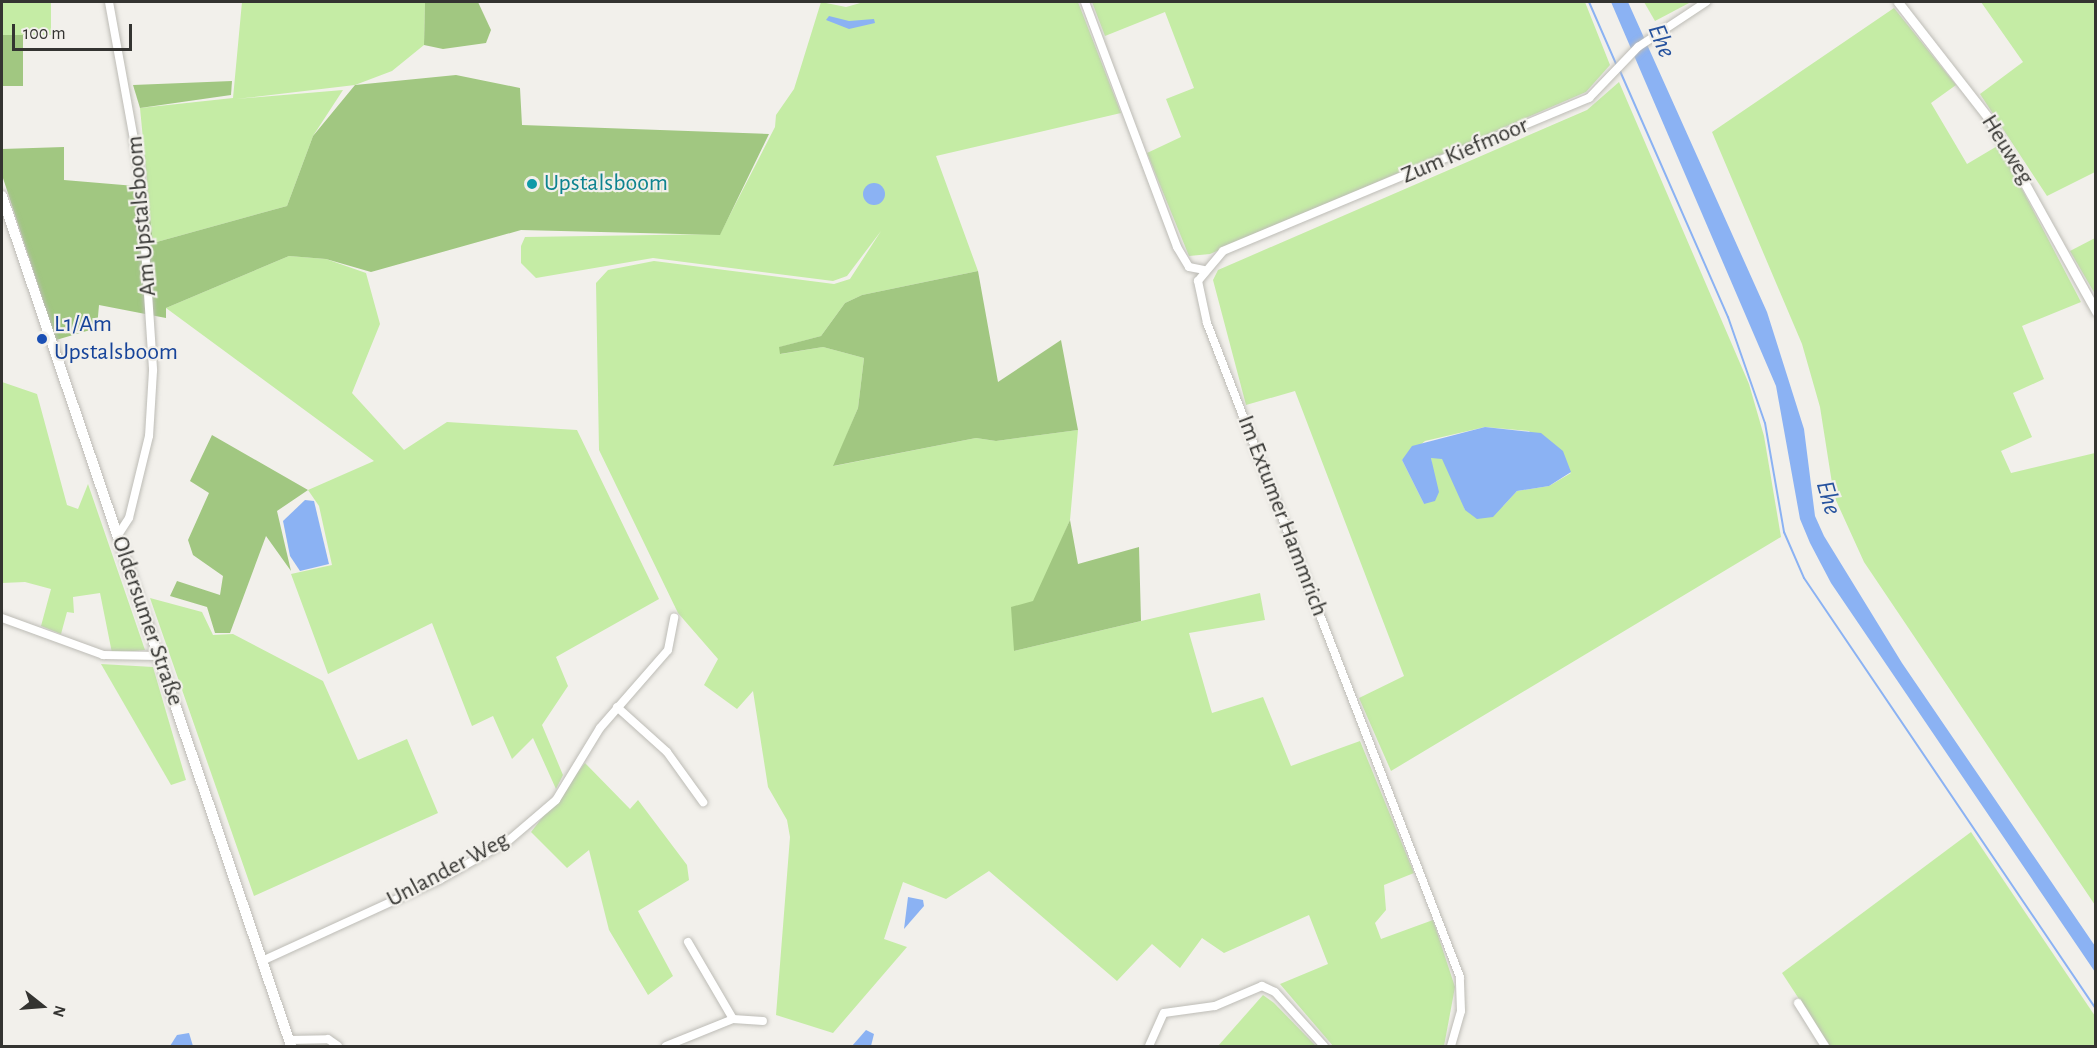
<!DOCTYPE html>
<html>
<head>
<meta charset="utf-8">
<style>
  body { margin:0 }
  #map { position:relative; width:2097px; height:1048px; overflow:hidden; background:#f2f0eb; font-family:"Alegreya Sans",sans-serif }
  div>[style] { position:absolute }
  .green>* { inset:0; background:#c5eca5; transform-origin:0 0 }
  .forest>* { inset:0; background:#a1c781; transform-origin:0 0 }
  .water>* { inset:0; background:#8bb2f3 }
  .round { border-radius:50% }
  .stream>* { height:2px; margin:-1px; padding:0 1px; transform-origin:1px; border-radius:1px; background:#8bb2f3 }
  .roads { filter:drop-shadow(0 0 2px #bdbcb6) drop-shadow(0 0 2px #bdbcb6) }
  .minor>* { height:8px; margin:-4px; padding:0 4px; transform-origin:4px; border-radius:4px; background:#fff }
  .tertiary>* { height:9px; margin:-4.5px; padding:0 4.5px; transform-origin:4.5px; border-radius:4.5px; background:#fff }
  .secondary>* { height:10px; margin:-5px; padding:0 5px; transform-origin:5px; border-radius:5px; background:#fff }
  .dots>* { width:16px; height:16px; translate:-50% -50%; box-sizing:border-box; border:3px solid #f2f0eb; border-radius:50% }
  span { translate:-50% -50%; white-space:nowrap; text-align:center; line-height:1.15; -webkit-text-stroke:4.5px #f2f0eb; paint-order:stroke }
  .street-label { font-size:24px; color:#343431 }
  .culture-label { font-size:24px; color:#0d838f }
  .left { translate:0 -50%; text-align:left }
  .transit-label { font-size:24px; color:#164399 }
  .water-label { font-size:26px; color:#26529e; font-style:italic }
  .frame { position:absolute; inset:0; border:3px solid #343431; pointer-events:none }
  .north { position:absolute; left:12px; top:976px; width:60px; height:60px; -webkit-text-stroke:4px #f2f0eb; paint-order:stroke; rotate:107deg; font-size:16px; font-weight:700; line-height:24px; text-align:center; color:#343431 }
  .north::after { content:''; display:block; margin:auto; width:21px; height:27px; background:#343431; clip-path:polygon(50% 0,100% 100%,50% 72%,0 100%) }
  .scale { position:absolute; left:12px; top:24px; width:120px; height:27px; box-sizing:border-box; border:3px solid #343431; border-top:0; padding-left:8px; font-size:18px; line-height:21px; white-space:nowrap; color:#343431; -webkit-text-stroke:4px #f2f0eb; paint-order:stroke }
</style>
</head>
<body>
<div id="map">
  <div class="green">
    <div style="left:2px;top:2px;width:49px;height:33px"></div>
    <div style="clip-path:polygon(242px 2px,425px 2px,424px 45px,392px 71px,355px 85px,236px 99px,343px 90px,313px 136px,287px 206px,153px 243px,140px 108px,233px 98px)"></div>
    <div style="clip-path:polygon(821px 2px,846px 7px,864px 2px,1078px 2px,1121px 113px,936px 156px,978px 271px,862px 295px,845px 303px,821px 336px,780px 347px,781px 354px,823px 347px,864px 358px,858px 408px,834px 466px,976px 438px,996px 441px,1078px 430px,1070px 520px,1014px 651px,1260px 593px,1265px 620px,1189px 633px,1212px 713px,1263px 697px,1291px 766px,1360px 741px,1414px 873px,1384px 885px,1386px 910px,1375px 923px,1381px 939px,1433px 920px,1455px 987px,1444px 1046px,1333px 1046px,1280px 984px,1328px 964px,1309px 915px,1224px 953px,1202px 938px,1180px 968px,1152px 944px,1117px 981px,989px 871px,946px 899px,903px 882px,884px 939px,907px 947px,833px 1033px,776px 1015px,790px 837px,787px 820px,768px 787px,753px 691px,737px 709px,704px 685px,718px 659px,678px 613px,599px 450px,596px 283px,608px 270px,654px 261px,834px 284px,850px 279px,881px 231px,847px 276px,833px 281px,653px 258px,536px 278px,521px 263px,521px 246px,525px 237px,720px 234px,775px 127px,776px 115px,794px 89px)"></div>
    <div style="clip-path:polygon(1092px 2px,1585px 2px,1610px 65px,1586px 92px,1210px 254px,1189px 256px,1147px 153px,1181px 137px,1166px 99px,1194px 88px,1165px 12px,1105px 36px)"></div>
    <div style="clip-path:polygon(1644px 2px,1691px 2px,1655px 21px)"></div>
    <div style="clip-path:polygon(1981px 2px,2095px 2px,2095px 172px,2047px 196px,1980px 94px,2023px 62px)"></div>
    <div style="clip-path:polygon(1894px 8px,1956px 85px,1931px 103px,1967px 164px,1999px 145px,2081px 302px,2022px 326px,2044px 379px,2013px 393px,2032px 437px,2001px 451px,2011px 473px,2095px 453px,2095px 905px,1864px 562px,1834px 496px,1820px 407px,1802px 344px,1712px 132px)"></div>
    <div style="clip-path:polygon(evenodd,1619px 82px,1749px 384px,1764px 436px,1781px 537px,1391px 771px,1359px 698px,1404px 676px,1295px 391px,1246px 405px,1213px 280px,1218px 270px,1587px 110px,1619px 82px,1485px 427px,1529px 431px,1571px 473px,1549px 486px,1517px 491px,1503px 506px,1465px 510px,1454px 478px,1442px 458px,1431px 458px,1433px 476px,1424px 504px,1402px 460px,1425px 441px,1485px 427px)"></div>
    <div style="clip-path:polygon(2095px 238px,2095px 294px,2070px 251px)"></div>
    <div style="clip-path:polygon(289px 256px,326px 259px,366px 273px,380px 324px,352px 393px,404px 450px,447px 422px,577px 430px,659px 599px,556px 657px,568px 686px,542px 725px,563px 775px,556px 789px,533px 738px,512px 759px,493px 716px,472px 726px,432px 623px,328px 674px,291px 574px,332px 565px,319px 506px,308px 490px,374px 461px,166px 308px)"></div>
    <div style="clip-path:polygon(2px 382px,37px 394px,67px 505px,78px 509px,88px 484px,145px 650px,112px 653px,100px 593px,73px 597px,74px 613px,67px 612px,61px 634px,41px 626px,51px 589px,25px 582px,2px 583px)"></div>
    <div style="clip-path:polygon(150px 598px,202px 612px,213px 635px,233px 634px,323px 681px,358px 760px,407px 739px,438px 813px,254px 896px)"></div>
    <div style="clip-path:polygon(101px 664px,153px 667px,186px 780px,171px 785px)"></div>
    <div style="clip-path:polygon(585px 763px,630px 809px,638px 800px,687px 865px,689px 880px,638px 911px,673px 976px,648px 995px,609px 930px,589px 850px,567px 868px,531px 832px)"></div>
    <div style="clip-path:polygon(1971px 832px,2095px 1016px,2095px 1046px,1830px 1046px,1782px 973px)"></div>
    <div style="clip-path:polygon(1263px 995px,1274px 1003px,1316px 1046px,1218px 1046px)"></div>
  </div>
  <div class="forest">
    <div style="clip-path:polygon(425px 2px,478px 2px,491px 30px,486px 43px,443px 49px,424px 45px)"></div>
    <div style="left:2px;top:35px;width:21px;height:51px"></div>
    <div style="clip-path:polygon(456px 75px,520px 88px,522px 125px,769px 134px,720px 235px,521px 230px,371px 272px,326px 259px,289px 256px,166px 308px,166px 318px,99px 305px,97px 328px,56px 340px,2px 175px,2px 149px,64px 147px,64px 180px,147px 187px,153px 243px,287px 206px,313px 136px,355px 85px)"></div>
    <div style="clip-path:polygon(232px 81px,231px 95px,140px 108px,133px 85px)"></div>
    <div style="clip-path:polygon(978px 271px,998px 382px,1061px 340px,1078px 430px,996px 441px,976px 438px,833px 466px,858px 408px,864px 358px,823px 347px,780px 354px,779px 347px,821px 336px,845px 303px,862px 295px)"></div>
    <div style="clip-path:polygon(212px 435px,308px 490px,277px 511px,291px 571px,266px 536px,230px 633px,215px 633px,207px 607px,170px 596px,177px 581px,220px 595px,223px 576px,193px 555px,188px 540px,209px 493px,190px 481px)"></div>
    <div style="clip-path:polygon(1070px 520px,1078px 564px,1139px 547px,1141px 621px,1014px 651px,1011px 607px,1033px 601px)"></div>
  </div>
  <div class="water">
    <div style="clip-path:polygon(1611px 2px,1628px 2px,1767px 312px,1804px 429px,1815px 516px,1824px 536px,1902px 663px,2095px 946px,2095px 972px,1831px 583px,1810px 543px,1800px 519px,1776px 386px)"></div>
    <div style="clip-path:polygon(829px 16px,849px 21px,874px 19px,875px 23px,849px 29px,826px 20px)"></div>
    <div class="round" style="left:863px;top:183px;width:22px;height:22px"></div>
    <div style="clip-path:polygon(1485px 427px,1541px 433px,1563px 451px,1571px 472px,1549px 486px,1517px 491px,1493px 517px,1477px 519px,1465px 510px,1442px 459px,1431px 458px,1439px 492px,1435px 501px,1424px 504px,1402px 460px,1412px 446px)"></div>
    <div style="clip-path:polygon(305px 500px,314px 501px,329px 564px,300px 571px,290px 556px,283px 521px)"></div>
    <div style="clip-path:polygon(908px 897px,923px 900px,924px 906px,904px 929px)"></div>
    <div style="clip-path:polygon(866px 1030px,874px 1034px,871px 1046px,852px 1046px)"></div>
    <div style="clip-path:polygon(189px 1033px,193px 1046px,170px 1046px,177px 1035px)"></div>
  </div>
  <div class="stream">
    <div style="left:1589px;top:2px;width:70px;rotate:66.4deg"></div>
    <div style="left:1620px;top:71px;width:269px;rotate:66.3deg"></div>
    <div style="left:1728px;top:317px;width:112px;rotate:70.8deg"></div>
    <div style="left:1765px;top:423px;width:111px;rotate:80.1deg"></div>
    <div style="left:1784px;top:532px;width:50px;rotate:66.5deg"></div>
    <div style="left:1804px;top:578px;width:521px;rotate:55.88deg"></div>
  </div>
  <div class="roads">
    <div class="minor">
      <div style="left:109px;top:2px;width:174px;rotate:79.7deg"></div>
      <div style="left:140px;top:173px;width:198px;rotate:86.2deg"></div>
      <div style="left:153px;top:371px;width:65px;rotate:93.5deg"></div>
      <div style="left:149px;top:436px;width:84px;rotate:103.7deg"></div>
      <div style="left:129px;top:518px;width:20px;rotate:123deg"></div>
      <div style="left:1085px;top:2px;width:262px;rotate:69.4deg"></div>
      <div style="left:1177px;top:247px;width:23px;rotate:59deg"></div>
      <div style="left:1189px;top:267px;width:15px;rotate:11deg"></div>
      <div style="left:2px;top:618px;width:108px;rotate:20.1deg"></div>
      <div style="left:103px;top:655px;width:56px;rotate:1deg"></div>
      <div style="left:617px;top:707px;width:67px;rotate:42deg"></div>
      <div style="left:667px;top:752px;width:62px;rotate:54.2deg"></div>
      <div style="left:688px;top:942px;width:89px;rotate:59.7deg"></div>
      <div style="left:262px;top:961px;width:195px;rotate:-24.6deg"></div>
      <div style="left:439px;top:880px;width:79px;rotate:-29.5deg"></div>
      <div style="left:508px;top:841px;width:63px;rotate:-40.5deg"></div>
      <div style="left:556px;top:800px;width:84px;rotate:-58.6deg"></div>
      <div style="left:600px;top:728px;width:103px;rotate:-48.9deg"></div>
      <div style="left:668px;top:650px;width:33px;rotate:-79deg"></div>
      <div style="left:1798px;top:1003px;width:51px;rotate:57.9deg"></div>
      <div style="left:289px;top:1040px;width:39px;rotate:-1deg"></div>
      <div style="left:328px;top:1039px;width:12px;rotate:35deg"></div>
      <div style="left:666px;top:1046px;width:72px;rotate:-21.9deg"></div>
      <div style="left:733px;top:1019px;width:30px;rotate:4deg"></div>
      <div style="left:1149px;top:1046px;width:36px;rotate:-66deg"></div>
      <div style="left:1164px;top:1013px;width:51px;rotate:-7.8deg"></div>
      <div style="left:1215px;top:1006px;width:51px;rotate:-23.1deg"></div>
      <div style="left:1262px;top:986px;width:14px;rotate:25deg"></div>
      <div style="left:1275px;top:992px;width:73px;rotate:47.8deg"></div>
      <div style="left:1451px;top:1046px;width:36px;rotate:-74deg"></div>
      <div style="left:1461px;top:1011px;width:34px;rotate:-92deg"></div>
      <div style="left:1460px;top:977px;width:701px;rotate:-111.15deg"></div>
      <div style="left:1207px;top:323px;width:43px;rotate:-102.1deg"></div>
      <div style="left:1198px;top:281px;width:39px;rotate:-50deg"></div>
      <div style="left:1223px;top:251px;width:397px;rotate:-22.7deg"></div>
      <div style="left:1589px;top:98px;width:71px;rotate:-46.1deg"></div>
      <div style="left:1638px;top:47px;width:82px;rotate:-33.5deg"></div>
    </div>
    <div class="tertiary">
      <div style="left:1898px;top:2px;width:148px;rotate:52.1deg"></div>
      <div style="left:1989px;top:119px;width:220px;rotate:60.9deg"></div>
    </div>
    <div class="secondary">
      <div style="left:2px;top:196px;width:898px;rotate:71.22deg"></div>
    </div>
  </div>
  <div class="dots">
    <div style="left:532px;top:184px;background:#0f9aa8"></div>
    <div style="left:42px;top:339px;background:#1a4fb4"></div>
  </div>
  <div class="street-label">
    <span style="left:2007px;top:150px;rotate:58deg">Heuweg</span>
    <span style="left:1465px;top:151px;rotate:-23deg">Zum Kiefmoor</span>
    <span style="left:142px;top:216px;rotate:-95deg">Am Upstalsboom</span>
    <span style="left:1282px;top:516px;rotate:69deg">Im Extumer Hammrich</span>
    <span style="left:147px;top:621px;rotate:71deg">Oldersumer Straße</span>
    <span style="left:448px;top:870px;rotate:-28deg">Unlander Weg</span>
  </div>
  <div class="culture-label">
    <span class="left" style="left:544px;top:184px">Upstalsboom</span>
  </div>
  <div class="transit-label">
    <span class="left" style="left:54px;top:339px">L1/Am<br>Upstalsboom</span>
  </div>
  <div class="water-label">
    <span style="left:1661px;top:41px;rotate:68deg">Ehe</span>
    <span style="left:1828px;top:498px;rotate:74deg">Ehe</span>
  </div>
  <div class="frame"></div>
  <div class="north">N</div>
  <div class="scale">100 m</div>
</div>
</body>
</html>
